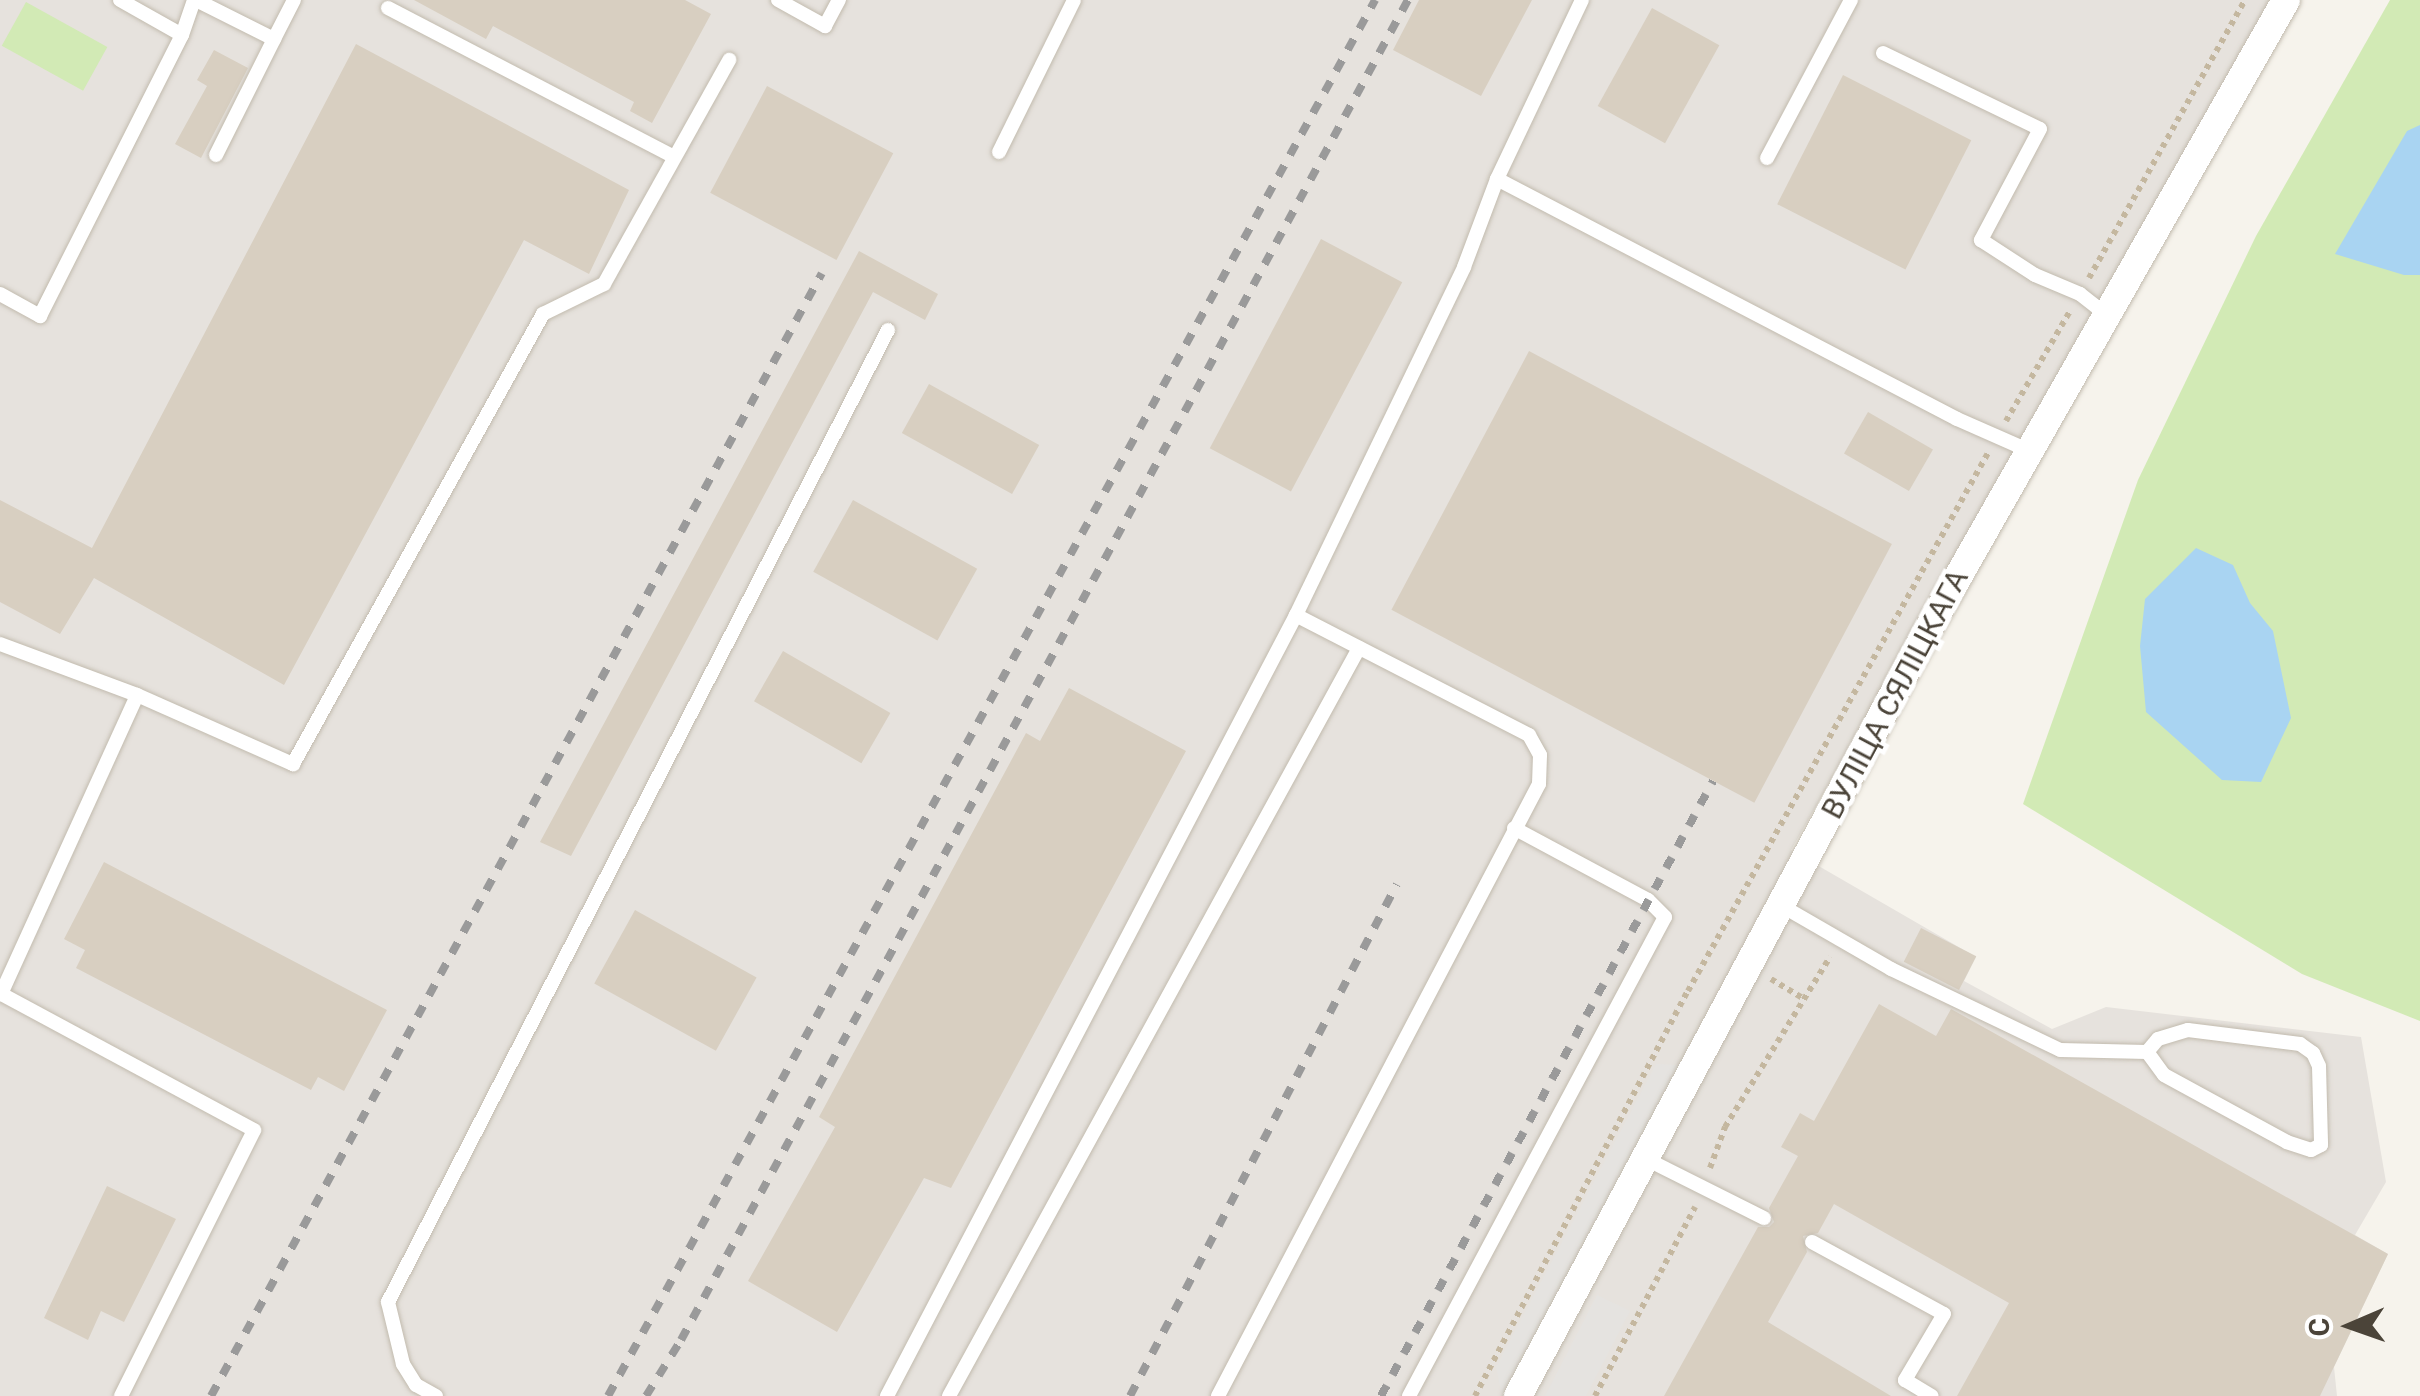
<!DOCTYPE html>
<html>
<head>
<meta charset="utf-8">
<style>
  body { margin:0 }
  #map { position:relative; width:2420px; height:1396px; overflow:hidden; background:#f6f3ec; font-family:Roboto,sans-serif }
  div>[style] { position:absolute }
  .industrial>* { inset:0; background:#e6e2dd }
  .green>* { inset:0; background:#d2eab5; transform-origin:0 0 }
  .parking>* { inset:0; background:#e5e3e0 }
  .water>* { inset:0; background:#a9d4f2 }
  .building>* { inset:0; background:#d8cfc1; transform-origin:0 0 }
  .path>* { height:6px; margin-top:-3px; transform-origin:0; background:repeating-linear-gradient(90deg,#c4b79f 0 5px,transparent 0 10px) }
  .roads { filter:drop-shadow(0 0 2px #c2bbae) drop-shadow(0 0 2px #c2bbae) }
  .lane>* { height:14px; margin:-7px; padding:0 7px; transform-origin:7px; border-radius:7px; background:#fff }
  .street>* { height:28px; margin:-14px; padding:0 14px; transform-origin:14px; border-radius:14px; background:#fff }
  .rail>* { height:8px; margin-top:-4px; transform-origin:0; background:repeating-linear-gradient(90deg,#9a9a9a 0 12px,transparent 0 24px) }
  span { translate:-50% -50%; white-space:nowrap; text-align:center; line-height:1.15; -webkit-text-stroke:9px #fff; paint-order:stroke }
  .street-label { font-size:30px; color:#4b4439 }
  .north { position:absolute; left:2300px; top:1276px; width:100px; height:100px; -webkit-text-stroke:8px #fff; paint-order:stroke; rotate:268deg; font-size:28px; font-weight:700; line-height:40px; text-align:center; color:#4b4439 }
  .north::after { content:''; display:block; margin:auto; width:35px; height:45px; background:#4b4439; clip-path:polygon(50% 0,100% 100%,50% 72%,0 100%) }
</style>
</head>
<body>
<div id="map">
  <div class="industrial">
    <div style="clip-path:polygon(0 0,2275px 0,1791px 850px,1976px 957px,1964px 981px,2052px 1029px,2106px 1007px,2361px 1037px,2386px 1182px,2355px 1235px,2388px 1254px,2334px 1367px,2337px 1396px,0 1396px)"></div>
  </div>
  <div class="green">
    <div style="clip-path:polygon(2390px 0,2420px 0,2420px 1021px,2302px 974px,2023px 804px,2138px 480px,2256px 236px)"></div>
    <div style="left:26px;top:2px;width:93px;height:50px;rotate:29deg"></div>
  </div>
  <div class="parking">
    <div style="clip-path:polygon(1656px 1064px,1679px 1065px,1510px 1396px,1502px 1396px,1496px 1367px)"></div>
    <div style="clip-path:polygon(1597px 1295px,1630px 1311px,1586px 1396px,1545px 1396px)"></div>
  </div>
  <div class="water">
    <div style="clip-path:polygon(2420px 125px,2420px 275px,2404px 275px,2335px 254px,2407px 131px)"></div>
    <div style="clip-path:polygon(2196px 548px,2233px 565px,2250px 603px,2273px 631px,2291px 718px,2261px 782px,2222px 780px,2146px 712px,2140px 646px,2145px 599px)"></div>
  </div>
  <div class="building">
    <div style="clip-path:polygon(414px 0,685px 0,711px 14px,652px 123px,630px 111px,634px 102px,493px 26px,486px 39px)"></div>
    <div style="clip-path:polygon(1419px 0,1532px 0,1481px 96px,1393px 50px)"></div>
    <div style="left:1652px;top:8px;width:77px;height:112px;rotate:29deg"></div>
    <div style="clip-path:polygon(356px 44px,629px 190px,589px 274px,524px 240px,284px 685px,94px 578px,60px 634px,0 602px,0 500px,92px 548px)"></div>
    <div style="clip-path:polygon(214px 50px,248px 68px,201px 158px,175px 144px,207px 86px,197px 80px)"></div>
    <div style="left:1843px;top:75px;width:144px;height:145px;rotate:27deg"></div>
    <div style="left:767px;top:86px;width:143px;height:121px;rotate:28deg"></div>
    <div style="left:1321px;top:239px;width:92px;height:237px;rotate:28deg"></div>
    <div style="clip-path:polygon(859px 251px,938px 294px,925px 320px,873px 292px,571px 856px,540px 842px)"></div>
    <div style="left:1529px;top:351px;width:411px;height:293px;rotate:28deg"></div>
    <div style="left:929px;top:384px;width:126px;height:56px;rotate:29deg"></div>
    <div style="left:1868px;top:412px;width:75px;height:48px;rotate:30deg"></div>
    <div style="left:853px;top:500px;width:142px;height:82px;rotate:29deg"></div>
    <div style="left:783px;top:651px;width:124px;height:58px;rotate:30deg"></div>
    <div style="clip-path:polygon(1069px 688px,1186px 751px,951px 1188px,924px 1178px,837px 1332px,748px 1281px,835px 1127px,819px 1117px,1026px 733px,1040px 741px)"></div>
    <div style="clip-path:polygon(104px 862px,387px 1010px,344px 1091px,318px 1077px,311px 1090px,76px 968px,85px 950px,64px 939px)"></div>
    <div style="left:635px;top:910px;width:139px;height:84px;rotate:29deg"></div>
    <div style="left:1921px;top:928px;width:62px;height:38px;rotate:27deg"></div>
    <div style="clip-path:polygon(1879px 1004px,1936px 1036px,1951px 1009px,1960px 1014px,2388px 1254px,2320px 1396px,1957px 1396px,2009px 1303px,1834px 1204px,1818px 1233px,1803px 1236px,1807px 1252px,1768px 1322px,1891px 1396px,1664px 1396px,1758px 1227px,1769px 1227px,1774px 1222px,1769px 1208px,1798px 1156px,1781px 1147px,1800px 1113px,1814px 1121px)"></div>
    <div style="clip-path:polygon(107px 1186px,176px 1219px,124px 1322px,101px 1311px,88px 1340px,44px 1318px)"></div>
  </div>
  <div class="path">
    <div style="left:2089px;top:278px;width:319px;rotate:-60.7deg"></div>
    <div style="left:2006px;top:421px;width:127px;rotate:-59.8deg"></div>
    <div style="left:1771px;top:979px;width:39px;rotate:31deg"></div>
    <div style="left:1710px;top:1168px;width:44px;rotate:-69.9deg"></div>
    <div style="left:1725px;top:1127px;width:200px;rotate:-58.3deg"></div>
    <div style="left:1475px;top:1396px;width:458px;rotate:-62.3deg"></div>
    <div style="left:1688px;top:991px;width:616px;rotate:-60.86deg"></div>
    <div style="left:1595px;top:1396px;width:214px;rotate:-62.1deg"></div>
  </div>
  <div class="roads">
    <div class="lane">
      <div style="left:120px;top:0;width:71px;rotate:29.4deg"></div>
      <div style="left:196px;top:0;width:87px;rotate:26.6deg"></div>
      <div style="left:274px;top:39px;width:44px;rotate:-62.9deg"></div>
      <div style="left:778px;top:0;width:54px;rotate:29deg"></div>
      <div style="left:825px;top:26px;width:30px;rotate:-62deg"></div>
      <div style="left:388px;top:8px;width:322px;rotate:27.5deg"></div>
      <div style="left:1883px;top:53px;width:174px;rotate:25.8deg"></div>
      <div style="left:2040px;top:129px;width:126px;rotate:118deg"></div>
      <div style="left:1981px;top:240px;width:64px;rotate:32.9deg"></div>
      <div style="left:2035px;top:275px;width:49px;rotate:22.9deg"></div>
      <div style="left:2080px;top:294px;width:34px;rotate:38deg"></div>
      <div style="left:999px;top:152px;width:169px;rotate:-63.7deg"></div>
      <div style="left:216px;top:155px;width:130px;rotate:-63.4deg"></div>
      <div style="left:1767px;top:158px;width:179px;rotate:-62deg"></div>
      <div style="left:1497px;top:179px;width:198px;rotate:-64.6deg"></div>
      <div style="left:0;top:294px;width:46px;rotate:28.8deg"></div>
      <div style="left:40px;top:316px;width:315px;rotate:-63.2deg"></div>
      <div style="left:182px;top:35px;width:37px;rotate:-71deg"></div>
      <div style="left:0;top:644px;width:146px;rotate:20.4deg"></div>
      <div style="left:137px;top:695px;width:171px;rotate:23.9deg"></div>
      <div style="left:293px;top:764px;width:515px;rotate:-60.95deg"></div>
      <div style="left:543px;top:314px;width:68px;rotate:-26.2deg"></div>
      <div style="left:604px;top:284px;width:257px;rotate:-60.8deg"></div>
      <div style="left:1782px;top:906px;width:126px;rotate:30deg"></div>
      <div style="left:1891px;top:969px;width:187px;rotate:25.6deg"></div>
      <div style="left:2060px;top:1050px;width:87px;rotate:1.3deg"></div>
      <div style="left:2147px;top:1052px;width:17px;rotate:-50deg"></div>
      <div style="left:2158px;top:1039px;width:31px;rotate:-17deg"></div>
      <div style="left:2188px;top:1030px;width:113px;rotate:7.1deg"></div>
      <div style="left:2300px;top:1044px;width:16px;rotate:35deg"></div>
      <div style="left:2313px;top:1053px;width:14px;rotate:65deg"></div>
      <div style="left:2319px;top:1066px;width:79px;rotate:88.5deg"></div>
      <div style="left:2321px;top:1145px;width:11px;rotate:153deg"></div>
      <div style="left:2311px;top:1150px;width:25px;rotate:-162deg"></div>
      <div style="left:2287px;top:1142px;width:140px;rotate:-151.4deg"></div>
      <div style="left:2164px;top:1075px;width:29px;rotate:-126deg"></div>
      <div style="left:1646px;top:1159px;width:132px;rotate:26.6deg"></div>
      <div style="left:1812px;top:1242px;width:150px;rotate:28.6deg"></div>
      <div style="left:1944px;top:1314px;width:77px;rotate:120.6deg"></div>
      <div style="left:1905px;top:1380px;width:31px;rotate:31deg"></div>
      <div style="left:121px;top:1396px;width:297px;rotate:-63.4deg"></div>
      <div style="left:254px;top:1130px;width:287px;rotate:-151.7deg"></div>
      <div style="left:1px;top:994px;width:328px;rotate:-65.5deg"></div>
      <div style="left:436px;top:1396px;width:23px;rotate:-151deg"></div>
      <div style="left:416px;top:1385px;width:25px;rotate:-122deg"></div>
      <div style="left:403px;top:1364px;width:64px;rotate:-103.6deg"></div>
      <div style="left:388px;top:1302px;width:1093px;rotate:-62.78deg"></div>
      <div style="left:887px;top:1396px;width:882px;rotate:-62.36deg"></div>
      <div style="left:1296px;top:615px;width:386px;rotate:-64.2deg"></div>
      <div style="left:1464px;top:267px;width:94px;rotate:-69.4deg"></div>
      <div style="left:1497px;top:179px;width:519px;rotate:27.55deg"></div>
      <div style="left:1957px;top:419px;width:80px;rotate:23.7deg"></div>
      <div style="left:949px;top:1396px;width:853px;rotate:-61.27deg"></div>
      <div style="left:1218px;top:1396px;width:691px;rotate:-62.32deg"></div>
      <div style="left:1539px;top:784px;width:29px;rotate:-88deg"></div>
      <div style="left:1540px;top:755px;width:23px;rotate:-119deg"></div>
      <div style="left:1529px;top:735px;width:262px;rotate:-152.8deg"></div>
      <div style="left:1409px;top:1396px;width:543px;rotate:-61.88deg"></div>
      <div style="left:1665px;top:917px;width:24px;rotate:-135deg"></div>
      <div style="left:1648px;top:900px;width:152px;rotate:-151.8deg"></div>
    </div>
    <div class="street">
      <div style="left:1518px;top:1396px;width:863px;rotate:-61.86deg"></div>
      <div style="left:1925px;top:635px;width:730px;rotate:-60.38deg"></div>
    </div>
  </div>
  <div class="rail">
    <div style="left:211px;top:1396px;width:1278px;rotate:-61.45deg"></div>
    <div style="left:608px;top:1396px;width:1593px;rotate:-61.21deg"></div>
    <div style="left:646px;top:1396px;width:66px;rotate:-58deg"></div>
    <div style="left:681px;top:1340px;width:1525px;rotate:-61.52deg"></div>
    <div style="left:1130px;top:1396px;width:577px;rotate:-62.46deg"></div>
    <div style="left:1381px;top:1396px;width:699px;rotate:-61.64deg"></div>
  </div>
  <div class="street-label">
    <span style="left:1895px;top:694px;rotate:-62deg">ВУЛІЦА СЯЛІЦКАГА</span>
  </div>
  <div class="north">С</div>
</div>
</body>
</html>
